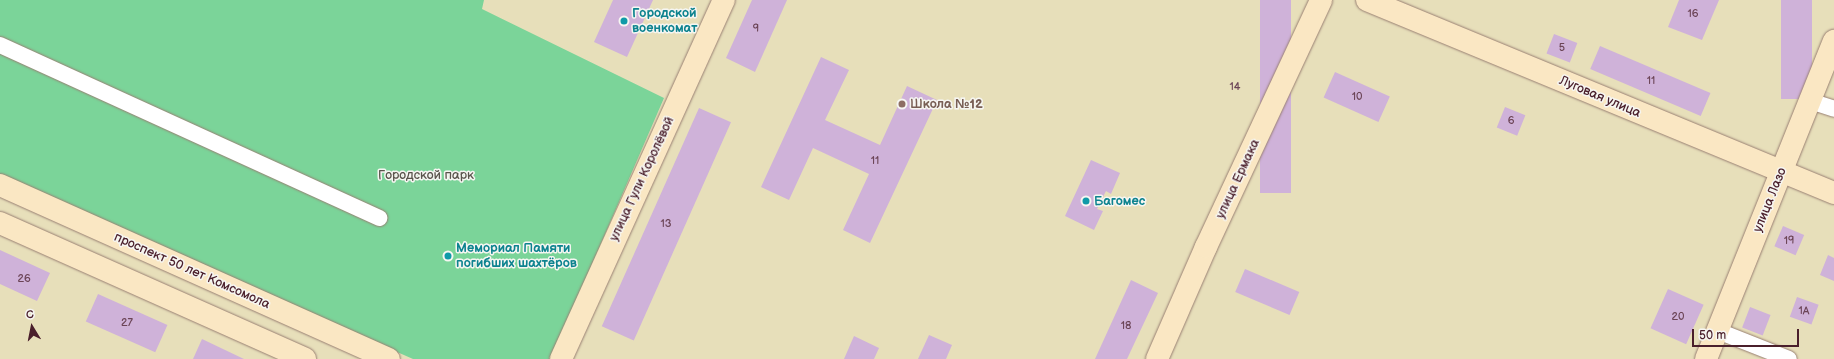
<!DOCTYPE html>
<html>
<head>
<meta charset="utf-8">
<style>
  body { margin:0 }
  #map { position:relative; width:1834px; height:359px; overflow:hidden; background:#e7dfba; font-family:"Balsamiq Sans",sans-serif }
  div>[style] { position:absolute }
  .green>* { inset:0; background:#7bd499 }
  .building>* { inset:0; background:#cfb2d9; transform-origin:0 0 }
  .roads { filter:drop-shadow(0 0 1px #987f72) drop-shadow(0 0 1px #987f72) }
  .street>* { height:16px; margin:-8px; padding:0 8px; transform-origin:8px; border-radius:8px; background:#fff }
  .secondary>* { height:22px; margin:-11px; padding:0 11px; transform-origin:11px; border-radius:11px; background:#fae7c3 }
  .dots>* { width:11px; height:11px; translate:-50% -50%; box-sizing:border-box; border:2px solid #f6f6f2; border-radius:50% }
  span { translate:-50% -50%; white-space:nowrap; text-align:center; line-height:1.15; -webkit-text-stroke:3px #f6f6f2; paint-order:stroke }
  .number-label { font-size:11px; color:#6b4456 }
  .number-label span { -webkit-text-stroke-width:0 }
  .culture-label { font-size:13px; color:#0d838f; font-weight:700 }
  .left { translate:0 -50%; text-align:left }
  .street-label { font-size:13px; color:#4a1f2b }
  .education-label { font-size:13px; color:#785e54; font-weight:700 }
  .park-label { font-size:13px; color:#59554c }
  .north { position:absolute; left:12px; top:307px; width:40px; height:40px; -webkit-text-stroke:3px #f6f6f2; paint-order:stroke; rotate:350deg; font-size:11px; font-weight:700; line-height:16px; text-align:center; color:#4a1f2b }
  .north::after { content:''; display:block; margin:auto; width:14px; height:18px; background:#4a1f2b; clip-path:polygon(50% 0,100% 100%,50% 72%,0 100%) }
  .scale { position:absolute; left:1692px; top:329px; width:107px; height:18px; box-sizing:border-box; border:2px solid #4a1f2b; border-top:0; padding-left:5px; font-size:12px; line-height:14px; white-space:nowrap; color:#4a1f2b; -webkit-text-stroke:3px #f6f6f2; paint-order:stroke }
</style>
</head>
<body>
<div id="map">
  <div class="green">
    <div style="clip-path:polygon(0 0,484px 0,482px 9px,664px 98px,551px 359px,413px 359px,0 177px)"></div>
  </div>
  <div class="building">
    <div style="clip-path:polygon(613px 0,653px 0,627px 57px,594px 42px)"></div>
    <div style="clip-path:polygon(752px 0,787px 0,755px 72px,726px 58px)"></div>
    <div style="left:1260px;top:0;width:31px;height:193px"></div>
    <div style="clip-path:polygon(1679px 0,1719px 0,1702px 40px,1668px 27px)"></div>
    <div style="left:1781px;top:0;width:31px;height:99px"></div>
    <div style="left:1554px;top:34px;width:25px;height:21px;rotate:21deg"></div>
    <div style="left:1600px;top:46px;width:120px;height:25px;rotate:23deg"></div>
    <div style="clip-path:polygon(821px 57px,849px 70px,825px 120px,880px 145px,907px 86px,937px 100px,870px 243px,843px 230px,869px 174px,813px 148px,789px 200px,761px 187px)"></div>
    <div style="left:1335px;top:72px;width:60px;height:28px;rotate:24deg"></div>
    <div style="left:1505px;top:107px;width:22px;height:22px;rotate:22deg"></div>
    <div style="left:699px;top:108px;width:35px;height:239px;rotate:24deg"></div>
    <div style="clip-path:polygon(1091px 160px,1120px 173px,1111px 194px,1106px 191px,1097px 209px,1103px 211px,1094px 230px,1065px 216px)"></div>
    <div style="left:1783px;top:226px;width:23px;height:22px;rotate:23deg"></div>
    <div style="clip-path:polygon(0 250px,50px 273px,37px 301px,0 284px)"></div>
    <div style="clip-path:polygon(1828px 255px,1834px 258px,1834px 281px,1820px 275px)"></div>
    <div style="left:1245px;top:269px;width:59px;height:25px;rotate:23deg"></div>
    <div style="clip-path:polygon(1131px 280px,1158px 293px,1127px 359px,1095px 359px)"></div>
    <div style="left:1668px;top:289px;width:39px;height:43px;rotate:24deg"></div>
    <div style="left:98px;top:294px;width:76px;height:30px;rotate:24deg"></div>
    <div style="left:1797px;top:297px;width:23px;height:21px;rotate:20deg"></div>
    <div style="left:1750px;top:307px;width:22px;height:22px;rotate:21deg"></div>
    <div style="clip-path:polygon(929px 335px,952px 345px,946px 359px,918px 359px)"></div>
    <div style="clip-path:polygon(854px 336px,879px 348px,874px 359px,844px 359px)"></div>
    <div style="clip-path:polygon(202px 339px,244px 359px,193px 359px)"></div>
  </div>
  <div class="roads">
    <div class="street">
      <div style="left:0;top:45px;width:417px;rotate:24.5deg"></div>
      <div style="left:1810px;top:101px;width:25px;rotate:18deg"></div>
      <div style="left:1718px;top:331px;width:76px;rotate:21.5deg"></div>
    </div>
    <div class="secondary">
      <div style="left:1367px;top:0;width:505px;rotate:22.45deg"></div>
      <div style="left:0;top:185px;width:426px;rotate:24.1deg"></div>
      <div style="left:0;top:223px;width:334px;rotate:24deg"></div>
      <div style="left:561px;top:359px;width:394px;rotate:-65.6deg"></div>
      <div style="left:1157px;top:359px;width:122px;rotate:-66.4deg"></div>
      <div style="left:1206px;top:247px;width:272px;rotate:-65deg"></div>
      <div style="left:1706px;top:359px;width:343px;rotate:-68.1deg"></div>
    </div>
  </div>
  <div class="dots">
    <div style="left:624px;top:21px;background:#0f9aa8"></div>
    <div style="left:902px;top:104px;background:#8d6e63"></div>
    <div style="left:1086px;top:201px;background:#0f9aa8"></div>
    <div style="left:448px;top:256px;background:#0f9aa8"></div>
  </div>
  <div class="number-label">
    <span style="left:1693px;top:14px">16</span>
    <span style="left:756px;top:29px">9</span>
    <span style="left:1562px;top:48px">5</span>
    <span style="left:1651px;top:81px">11</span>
    <span style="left:1235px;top:87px">14</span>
    <span style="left:1357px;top:97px">10</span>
    <span style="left:1511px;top:121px">6</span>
    <span style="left:875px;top:161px">11</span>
    <span style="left:666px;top:224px">13</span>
    <span style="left:1789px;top:241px">19</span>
    <span style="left:24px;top:279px">26</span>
    <span style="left:1804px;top:311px">1А</span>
    <span style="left:1678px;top:317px">20</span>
    <span style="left:127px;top:323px">27</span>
    <span style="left:1126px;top:326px">18</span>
  </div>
  <div class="culture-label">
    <span class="left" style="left:632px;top:21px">Городской<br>военкомат</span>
    <span class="left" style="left:1094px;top:201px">Багомес</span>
    <span class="left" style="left:456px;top:256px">Мемориал Памяти<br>погибших шахтёров</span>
  </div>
  <div class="street-label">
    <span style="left:1600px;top:97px;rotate:23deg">Луговая улица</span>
    <span style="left:642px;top:179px;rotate:-65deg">улица Гули Королёвой</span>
    <span style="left:1238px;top:179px;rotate:-65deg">улица Ермака</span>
    <span style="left:1770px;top:200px;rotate:-68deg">улица Лазо</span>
    <span style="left:192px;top:271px;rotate:24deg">проспект 50 лет Комсомола</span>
  </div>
  <div class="education-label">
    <span class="left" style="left:910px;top:104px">Школа №12</span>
  </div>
  <div class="park-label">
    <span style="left:426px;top:175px">Городской парк</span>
  </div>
  <div class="north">С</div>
  <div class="scale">50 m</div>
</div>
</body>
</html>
